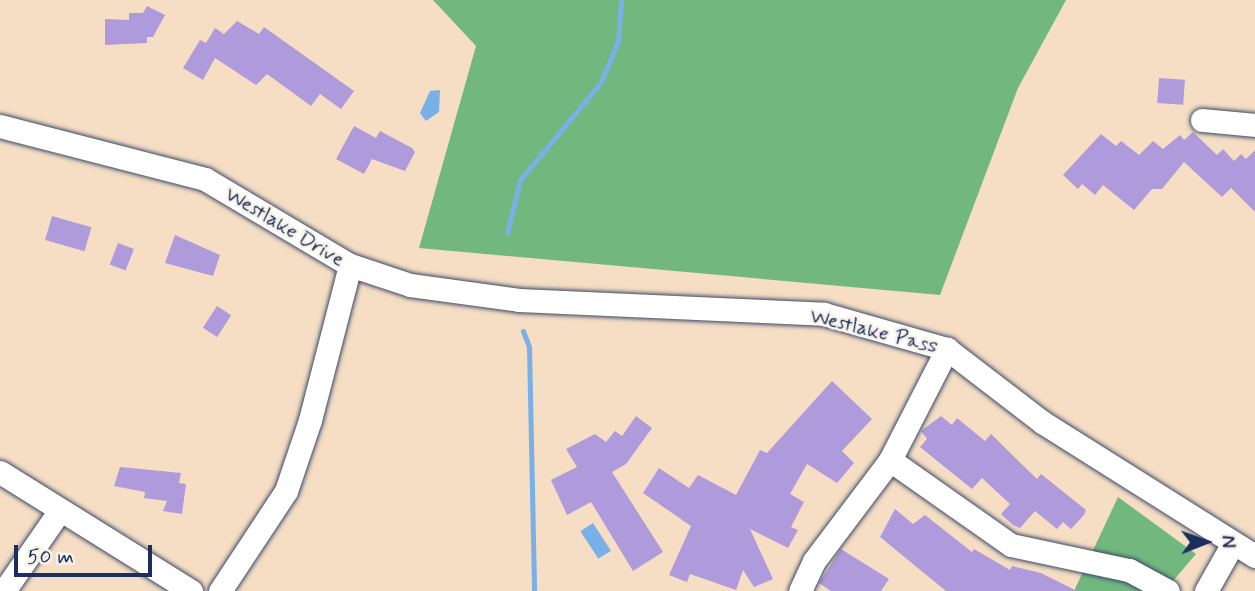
<!DOCTYPE html>
<html>
<head>
<meta charset="utf-8">
<style>
  body { margin:0 }
  #map { position:relative; width:1255px; height:591px; overflow:hidden; background:#f5dec3; font-family:Mynerve,sans-serif }
  div>[style] { position:absolute }
  .forest>* { inset:0; background:#72b87e }
  .water>* { inset:0; background:#78b0e7; transform-origin:0 0 }
  .stream>* { height:5px; margin:-2.5px; padding:0 2.5px; transform-origin:2.5px; border-radius:2.5px; background:#78b0e7 }
  .building>* { inset:0; background:#af9bdc; transform-origin:0 0 }
  .roads { filter:drop-shadow(0 0 2px #3c496d) drop-shadow(0 0 2px #3c496d) }
  .minor>* { height:23px; margin:-11.5px; padding:0 11.5px; transform-origin:11.5px; border-radius:11.5px; background:#fff }
  span { translate:-50% -50%; white-space:nowrap; text-align:center; line-height:1.15; -webkit-text-stroke:5px #f7f3e8; paint-order:stroke }
  .street-label { font-size:21px; color:#1b2f5e }
  .north { position:absolute; left:1171px; top:507px; width:70px; height:70px; -webkit-text-stroke:5px #f7f3e8; paint-order:stroke; rotate:89deg; font-size:19px; font-weight:700; line-height:28px; text-align:center; color:#1b2f5e }
  .north::after { content:''; display:block; margin:auto; width:24px; height:32px; background:#1b2f5e; clip-path:polygon(50% 0,100% 100%,50% 72%,0 100%) }
  .scale { position:absolute; left:14px; top:545px; width:138px; height:32px; box-sizing:border-box; border:4px solid #1b2f5e; border-top:0; padding-left:9px; font-size:21px; line-height:24px; white-space:nowrap; color:#1b2f5e; -webkit-text-stroke:5px #f7f3e8; paint-order:stroke }
</style>
</head>
<body>
<div id="map">
  <div class="forest">
    <div style="clip-path:polygon(433px 0,1066px 0,1018px 88px,940px 295px,419px 248px,476px 46px)"></div>
    <div style="clip-path:polygon(1118px 497px,1196px 554px,1172px 582px,1174px 591px,1074px 591px)"></div>
  </div>
  <div class="water">
    <div style="clip-path:polygon(440px 90px,439px 112px,426px 121px,420px 113px,430px 91px)"></div>
    <div style="left:593px;top:523px;width:33px;height:15px;rotate:57deg"></div>
  </div>
  <div class="stream">
    <div style="left:507px;top:233px;width:55px;rotate:-76.2deg"></div>
    <div style="left:520px;top:180px;width:127px;rotate:-50.4deg"></div>
    <div style="left:601px;top:82px;width:44px;rotate:-67.5deg"></div>
    <div style="left:618px;top:41px;width:41px;rotate:-85.8deg"></div>
    <div style="left:523px;top:331px;width:17px;rotate:69deg"></div>
    <div style="left:529px;top:347px;width:244px;rotate:88.8deg"></div>
  </div>
  <div class="building">
    <div style="clip-path:polygon(147px 6px,165px 15px,153px 37px,147px 37px,147px 43px,105px 45px,105px 19px,129px 20px,129px 13px,143px 13px)"></div>
    <div style="clip-path:polygon(237px 21px,259px 34px,264px 27px,354px 91px,341px 109px,320px 94px,311px 106px,267px 74px,256px 85px,215px 58px,203px 80px,183px 68px,200px 40px,206px 43px,215px 28px,224px 34px)"></div>
    <div style="left:1159px;top:78px;width:26px;height:25px;rotate:4deg"></div>
    <div style="clip-path:polygon(354px 126px,376px 138px,380px 131px,412px 148px,415px 152px,405px 171px,372px 159px,364px 174px,336px 159px)"></div>
    <div style="clip-path:polygon(1193px 132px,1217px 155px,1223px 149px,1234px 161px,1241px 154px,1246px 159px,1255px 150px,1255px 212px,1231px 188px,1222px 197px,1184px 162px,1162px 189px,1152px 189px,1134px 210px,1103px 185px,1095px 195px,1082px 184px,1078px 189px,1063px 175px,1101px 134px,1116px 146px,1121px 141px,1139px 155px,1153px 141px,1163px 149px,1180px 135px,1184px 140px)"></div>
    <div style="left:52px;top:216px;width:41px;height:25px;rotate:16deg"></div>
    <div style="clip-path:polygon(175px 235px,220px 255px,213px 276px,165px 263px)"></div>
    <div style="left:118px;top:243px;width:17px;height:23px;rotate:21deg"></div>
    <div style="left:217px;top:306px;width:17px;height:26px;rotate:33deg"></div>
    <div style="clip-path:polygon(832px 381px,872px 419px,842px 451px,854px 463px,837px 483px,807px 464px,790px 494px,804px 502px,791px 527px,798px 530px,788px 548px,750px 529px,773px 579px,754px 587px,743px 570px,736px 590px,690px 574px,687px 582px,669px 575px,691px 526px,643px 493px,659px 468px,689px 488px,698px 475px,736px 495px,760px 450px,767px 453px)"></div>
    <div style="clip-path:polygon(636px 416px,652px 428px,626px 464px,612px 472px,663px 552px,633px 571px,591px 502px,567px 515px,551px 480px,577px 467px,566px 449px,595px 434px,606px 442px,615px 431px,622px 436px)"></div>
    <div style="clip-path:polygon(941px 416px,952px 425px,957px 418px,985px 441px,991px 434px,1037px 479px,1041px 474px,1086px 510px,1084px 515px,1071px 529px,1063px 522px,1057px 529px,1035px 511px,1020px 528px,1013px 525px,1001px 514px,1010px 504px,982px 478px,972px 489px,920px 447px,927px 439px,921px 431px)"></div>
    <div style="clip-path:polygon(120px 467px,181px 473px,179px 483px,186px 484px,182px 514px,163px 511px,167px 501px,144px 498px,145px 492px,114px 486px)"></div>
    <div style="clip-path:polygon(895px 509px,913px 524px,925px 515px,972px 552px,974px 549px,1010px 570px,1012px 566px,1041px 573px,1077px 591px,946px 591px,880px 537px)"></div>
    <div style="clip-path:polygon(841px 549px,889px 579px,881px 591px,831px 591px,819px 583px)"></div>
  </div>
  <div class="roads">
    <div class="minor">
      <div style="left:1202px;top:120px;width:53px;rotate:5.4deg"></div>
      <div style="left:0;top:126px;width:212px;rotate:14.5deg"></div>
      <div style="left:205px;top:179px;width:169px;rotate:30.7deg"></div>
      <div style="left:350px;top:265px;width:63px;rotate:18.4deg"></div>
      <div style="left:410px;top:285px;width:110px;rotate:7.8deg"></div>
      <div style="left:519px;top:300px;width:305px;rotate:2.6deg"></div>
      <div style="left:824px;top:314px;width:128px;rotate:15.9deg"></div>
      <div style="left:947px;top:349px;width:120px;rotate:37.5deg"></div>
      <div style="left:1042px;top:422px;width:252px;rotate:32.2deg"></div>
      <div style="left:890px;top:460px;width:148px;rotate:35.1deg"></div>
      <div style="left:1011px;top:545px;width:121px;rotate:12deg"></div>
      <div style="left:1129px;top:570px;width:44px;rotate:28.3deg"></div>
      <div style="left:0;top:472px;width:225px;rotate:31.9deg"></div>
      <div style="left:4px;top:591px;width:98px;rotate:-55.3deg"></div>
      <div style="left:220px;top:591px;width:120px;rotate:-56.6deg"></div>
      <div style="left:286px;top:491px;width:75px;rotate:-71.3deg"></div>
      <div style="left:310px;top:420px;width:160px;rotate:-75.5deg"></div>
      <div style="left:800px;top:591px;width:33px;rotate:-65deg"></div>
      <div style="left:814px;top:561px;width:126px;rotate:-53deg"></div>
      <div style="left:890px;top:460px;width:125px;rotate:-62.8deg"></div>
      <div style="left:1206px;top:591px;width:55px;rotate:-60.6deg"></div>
    </div>
  </div>
  <div class="street-label">
    <span style="left:285px;top:227px;rotate:31deg">Westlake Drive</span>
    <span style="left:874px;top:331px;rotate:14deg">Westlake Pass</span>
  </div>
  <div class="north">N</div>
  <div class="scale">50 m</div>
</div>
</body>
</html>
